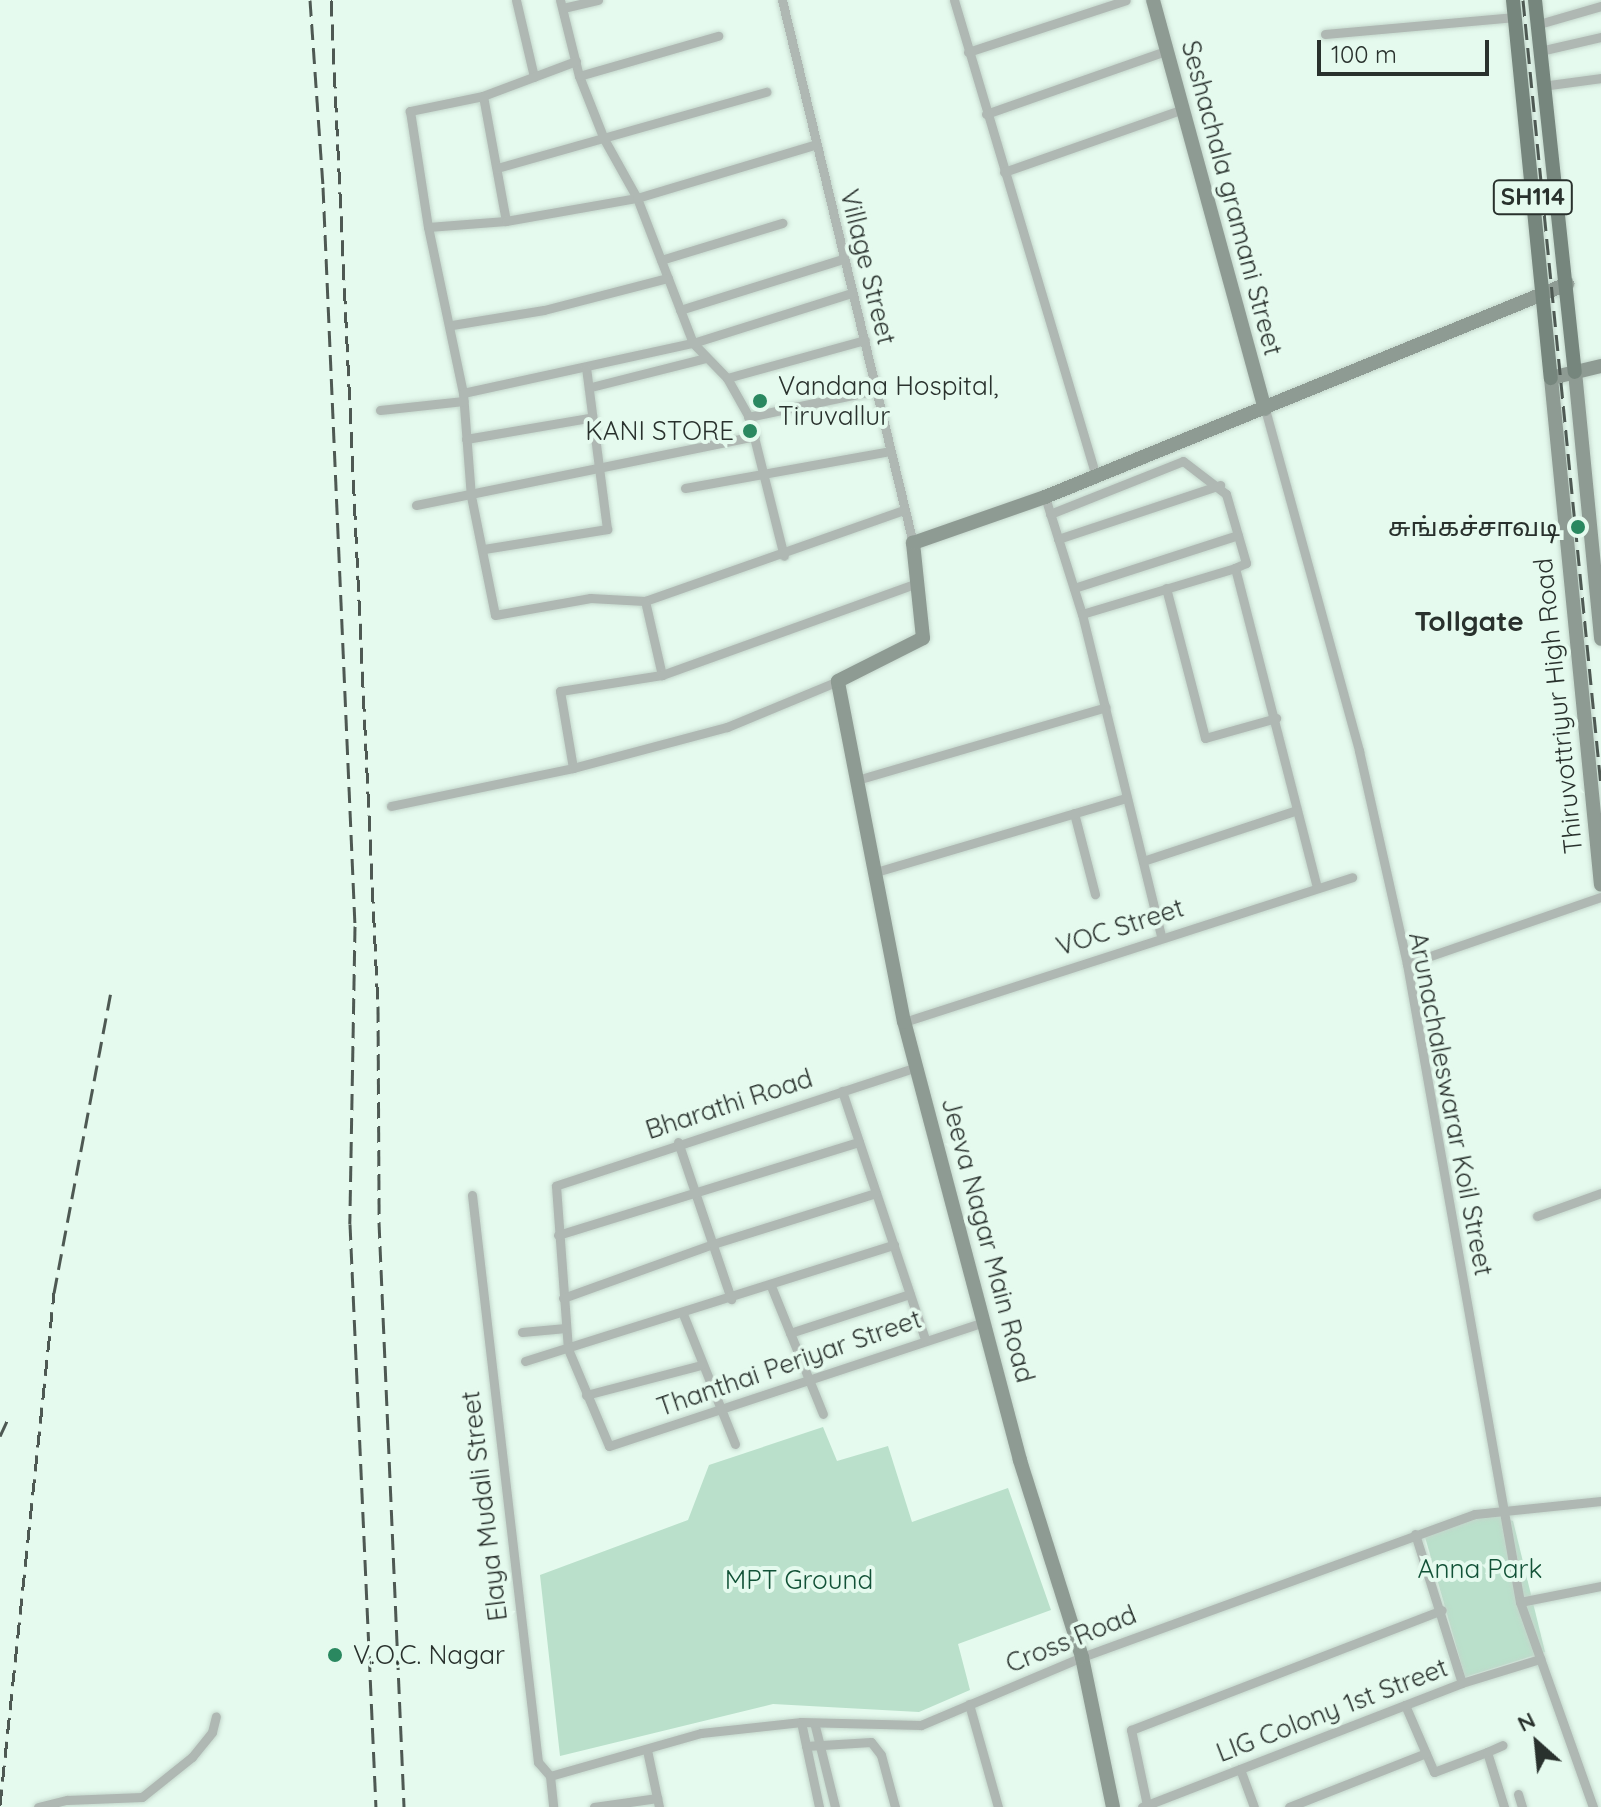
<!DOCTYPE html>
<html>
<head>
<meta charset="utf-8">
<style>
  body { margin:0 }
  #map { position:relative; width:1601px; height:1807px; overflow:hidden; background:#e5faee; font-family:Quicksand,"Noto Sans Tamil",sans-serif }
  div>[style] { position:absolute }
  .green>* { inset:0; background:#bae0cb }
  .roads { filter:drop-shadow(0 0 2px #c3d6cb) drop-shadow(0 0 2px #c3d6cb) }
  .street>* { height:9px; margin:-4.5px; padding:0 4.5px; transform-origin:4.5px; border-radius:4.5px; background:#afb8b3 }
  .secondary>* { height:14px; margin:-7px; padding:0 7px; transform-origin:7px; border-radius:7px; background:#8e9b93 }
  .primary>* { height:14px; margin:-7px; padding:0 7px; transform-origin:7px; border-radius:7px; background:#76867d }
  .rail>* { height:3px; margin-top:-1.5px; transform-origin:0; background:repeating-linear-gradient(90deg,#4e5953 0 16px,transparent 0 24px) }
  .dots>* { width:22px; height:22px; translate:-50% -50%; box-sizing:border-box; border:4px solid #e5faee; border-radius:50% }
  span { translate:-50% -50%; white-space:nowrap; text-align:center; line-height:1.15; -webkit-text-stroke:8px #e5faee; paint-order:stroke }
  .shield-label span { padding:2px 6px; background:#e5faee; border:2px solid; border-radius:6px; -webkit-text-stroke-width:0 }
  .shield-label { font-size:24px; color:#29312d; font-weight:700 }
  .street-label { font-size:26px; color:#29312d }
  .poi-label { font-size:26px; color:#29312d }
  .left { translate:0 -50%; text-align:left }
  .right { translate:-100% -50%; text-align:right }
  .park-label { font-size:26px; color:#125237 }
  .neighbourhood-label { font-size:28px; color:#29312d; font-weight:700 }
  .north { position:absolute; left:1497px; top:1703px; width:80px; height:80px; -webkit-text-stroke:6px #e5faee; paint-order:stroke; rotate:333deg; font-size:22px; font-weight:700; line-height:32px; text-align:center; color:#29312d }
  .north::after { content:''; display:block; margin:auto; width:28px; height:36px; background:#29312d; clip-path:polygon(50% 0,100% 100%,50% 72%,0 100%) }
  .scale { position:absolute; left:1317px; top:40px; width:172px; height:36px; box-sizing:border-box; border:4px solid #29312d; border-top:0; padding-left:10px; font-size:24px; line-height:28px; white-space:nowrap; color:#29312d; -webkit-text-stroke:6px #e5faee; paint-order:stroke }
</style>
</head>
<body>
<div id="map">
  <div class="green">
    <div style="clip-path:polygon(823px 1427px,837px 1461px,888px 1446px,912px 1522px,1008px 1488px,1051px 1610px,958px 1644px,970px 1690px,919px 1712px,773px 1704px,560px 1756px,540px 1575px,688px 1520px,709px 1465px)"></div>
    <div style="clip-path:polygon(1490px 1513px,1513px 1521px,1545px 1652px,1465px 1677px,1425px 1537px)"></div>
  </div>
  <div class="roads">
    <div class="street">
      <div style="left:516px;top:0;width:79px;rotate:76.8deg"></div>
      <div style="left:560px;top:0;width:78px;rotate:76deg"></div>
      <div style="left:579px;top:76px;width:68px;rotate:68.4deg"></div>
      <div style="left:604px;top:139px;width:68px;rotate:60.8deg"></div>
      <div style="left:637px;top:198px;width:155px;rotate:68.9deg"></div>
      <div style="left:693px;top:343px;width:49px;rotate:45.8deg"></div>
      <div style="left:727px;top:378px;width:45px;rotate:60.6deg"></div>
      <div style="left:749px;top:417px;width:143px;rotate:75.9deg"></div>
      <div style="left:782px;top:0;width:559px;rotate:76.44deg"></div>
      <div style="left:954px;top:0;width:498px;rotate:73.4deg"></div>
      <div style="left:563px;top:8px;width:36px;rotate:-13deg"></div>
      <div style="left:1539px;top:24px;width:65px;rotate:-16.2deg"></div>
      <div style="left:1325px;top:34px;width:191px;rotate:-5.1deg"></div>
      <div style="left:1540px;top:51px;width:63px;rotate:-12.9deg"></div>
      <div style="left:968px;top:52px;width:166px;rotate:-18.2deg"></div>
      <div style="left:576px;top:61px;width:99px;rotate:159.4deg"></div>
      <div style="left:483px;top:96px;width:75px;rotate:168.4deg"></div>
      <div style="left:410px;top:111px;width:117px;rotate:81.2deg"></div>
      <div style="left:428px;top:227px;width:170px;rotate:78.1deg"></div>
      <div style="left:463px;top:393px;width:103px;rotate:85.6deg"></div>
      <div style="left:471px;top:496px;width:121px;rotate:78.6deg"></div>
      <div style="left:495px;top:615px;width:97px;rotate:-10.1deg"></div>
      <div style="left:590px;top:598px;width:55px;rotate:3.1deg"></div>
      <div style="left:645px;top:601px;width:275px;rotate:-19.4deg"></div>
      <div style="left:579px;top:76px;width:145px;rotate:-16.1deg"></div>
      <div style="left:1542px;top:86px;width:60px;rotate:-7.7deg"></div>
      <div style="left:483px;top:96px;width:127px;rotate:79.6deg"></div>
      <div style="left:986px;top:114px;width:191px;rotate:-19.3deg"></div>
      <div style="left:497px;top:168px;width:280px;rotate:-15.8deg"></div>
      <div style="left:1004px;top:172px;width:190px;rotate:-19.4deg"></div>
      <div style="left:428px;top:227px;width:78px;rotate:-4.4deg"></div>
      <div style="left:506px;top:221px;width:133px;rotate:-10deg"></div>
      <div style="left:637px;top:198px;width:185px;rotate:-16.7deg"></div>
      <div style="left:661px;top:260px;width:127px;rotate:-17deg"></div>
      <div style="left:680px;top:310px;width:171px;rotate:-17.4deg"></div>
      <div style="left:452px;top:325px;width:93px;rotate:-9.3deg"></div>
      <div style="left:544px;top:310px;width:128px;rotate:-14.5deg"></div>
      <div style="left:727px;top:378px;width:143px;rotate:-15.4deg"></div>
      <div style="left:591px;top:387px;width:119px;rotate:-14.2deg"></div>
      <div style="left:463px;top:393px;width:235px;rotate:-12.3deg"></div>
      <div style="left:693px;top:343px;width:167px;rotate:-17.5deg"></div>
      <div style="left:1265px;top:409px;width:355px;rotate:74.6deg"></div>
      <div style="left:1359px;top:751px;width:218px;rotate:77.3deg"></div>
      <div style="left:1407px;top:964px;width:648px;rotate:79.96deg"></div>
      <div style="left:1520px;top:1602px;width:218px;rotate:70.4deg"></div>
      <div style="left:380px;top:410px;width:84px;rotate:-6.1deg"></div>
      <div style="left:748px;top:417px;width:131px;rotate:-11.9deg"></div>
      <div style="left:466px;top:439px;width:125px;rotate:-9.7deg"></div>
      <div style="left:685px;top:488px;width:208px;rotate:-10.2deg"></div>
      <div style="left:1045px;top:497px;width:123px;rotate:72.5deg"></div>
      <div style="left:1082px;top:614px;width:332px;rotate:76.2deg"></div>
      <div style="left:416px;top:505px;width:346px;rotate:-11.5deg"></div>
      <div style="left:1050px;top:514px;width:143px;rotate:-21.7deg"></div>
      <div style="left:1183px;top:461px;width:54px;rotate:37.5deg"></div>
      <div style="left:1226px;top:494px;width:72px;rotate:73.8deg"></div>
      <div style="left:1246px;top:563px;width:12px;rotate:156deg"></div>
      <div style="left:1058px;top:539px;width:171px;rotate:-18.4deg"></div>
      <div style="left:484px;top:549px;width:125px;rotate:-9.2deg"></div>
      <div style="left:607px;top:529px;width:162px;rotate:-97.4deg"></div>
      <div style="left:1074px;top:588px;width:172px;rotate:-17.9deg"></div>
      <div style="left:1166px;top:588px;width:155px;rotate:75.4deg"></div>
      <div style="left:1205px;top:738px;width:74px;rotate:-15.7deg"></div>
      <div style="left:645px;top:601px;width:76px;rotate:77.1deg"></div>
      <div style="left:1082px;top:614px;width:160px;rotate:-16.7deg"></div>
      <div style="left:1235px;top:568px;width:329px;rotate:75.6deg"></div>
      <div style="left:573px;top:768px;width:78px;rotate:-99.6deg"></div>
      <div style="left:560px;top:691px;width:103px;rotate:-8.9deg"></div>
      <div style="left:662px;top:675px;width:272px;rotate:-19.8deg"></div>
      <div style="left:857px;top:780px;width:259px;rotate:-16.3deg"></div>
      <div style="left:391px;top:806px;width:186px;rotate:-11.8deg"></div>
      <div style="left:573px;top:768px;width:159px;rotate:-14.9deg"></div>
      <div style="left:727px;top:727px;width:120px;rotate:-22.5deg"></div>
      <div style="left:1074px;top:813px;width:84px;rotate:75.5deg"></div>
      <div style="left:1143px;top:861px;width:162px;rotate:-18.3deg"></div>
      <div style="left:876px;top:872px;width:261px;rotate:-16.5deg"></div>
      <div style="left:1407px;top:964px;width:205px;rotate:-19.1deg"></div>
      <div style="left:904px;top:1022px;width:471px;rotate:-17.9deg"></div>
      <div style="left:917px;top:1067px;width:380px;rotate:161.8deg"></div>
      <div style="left:556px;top:1186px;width:163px;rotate:85.8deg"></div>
      <div style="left:568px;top:1349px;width:105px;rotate:67.1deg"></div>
      <div style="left:609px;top:1446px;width:395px;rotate:-18.3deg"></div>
      <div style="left:842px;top:1091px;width:262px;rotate:71.5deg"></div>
      <div style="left:678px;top:1142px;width:166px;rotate:71.3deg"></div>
      <div style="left:472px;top:1195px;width:571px;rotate:83.36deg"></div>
      <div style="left:538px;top:1762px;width:18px;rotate:49deg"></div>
      <div style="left:550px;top:1776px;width:31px;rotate:84deg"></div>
      <div style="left:1537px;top:1216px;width:68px;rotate:-19.8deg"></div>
      <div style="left:558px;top:1235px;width:315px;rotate:-17.2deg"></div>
      <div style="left:771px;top:1286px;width:138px;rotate:67.9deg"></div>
      <div style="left:563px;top:1298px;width:159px;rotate:-19.8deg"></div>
      <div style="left:713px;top:1244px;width:171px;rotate:-17.4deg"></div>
      <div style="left:683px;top:1314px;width:140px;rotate:68.2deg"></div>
      <div style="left:522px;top:1332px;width:44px;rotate:-5.2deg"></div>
      <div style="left:790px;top:1333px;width:126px;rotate:-18deg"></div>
      <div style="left:525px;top:1361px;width:387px;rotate:-17.5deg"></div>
      <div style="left:586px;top:1395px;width:119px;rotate:-14.6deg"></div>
      <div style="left:1415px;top:1534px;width:156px;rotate:72.5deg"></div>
      <div style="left:1520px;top:1602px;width:83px;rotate:-11.2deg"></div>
      <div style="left:969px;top:1704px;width:107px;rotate:74.3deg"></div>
      <div style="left:1405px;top:1705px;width:73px;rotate:66.6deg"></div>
      <div style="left:1434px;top:1772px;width:57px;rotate:-20.7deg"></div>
      <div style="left:1487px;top:1752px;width:58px;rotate:72.8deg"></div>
      <div style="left:801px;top:1722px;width:87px;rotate:78deg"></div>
      <div style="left:815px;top:1726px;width:83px;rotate:76.1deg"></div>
      <div style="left:806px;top:1746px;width:65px;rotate:-3.5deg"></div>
      <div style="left:871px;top:1742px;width:16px;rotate:52deg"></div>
      <div style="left:881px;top:1755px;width:54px;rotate:74.9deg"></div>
      <div style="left:647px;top:1750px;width:58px;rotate:78.1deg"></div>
      <div style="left:1487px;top:1752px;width:17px;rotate:-24deg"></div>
      <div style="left:1240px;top:1769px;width:40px;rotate:69.8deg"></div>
      <div style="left:550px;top:1776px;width:157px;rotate:-15.9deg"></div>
      <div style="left:701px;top:1733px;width:101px;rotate:-6.3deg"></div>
      <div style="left:801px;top:1722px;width:120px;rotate:1.4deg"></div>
      <div style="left:921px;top:1725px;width:175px;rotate:-22.9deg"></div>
      <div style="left:1082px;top:1657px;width:418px;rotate:-20deg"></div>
      <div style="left:1475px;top:1514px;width:127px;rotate:-5.9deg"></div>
      <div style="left:1518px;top:1794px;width:14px;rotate:73deg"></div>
      <div style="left:1147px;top:1805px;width:77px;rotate:-102deg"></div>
      <div style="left:1131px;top:1730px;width:333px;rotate:-21.1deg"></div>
      <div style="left:38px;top:1807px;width:30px;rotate:-14deg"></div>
      <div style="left:67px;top:1800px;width:75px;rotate:-2.3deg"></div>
      <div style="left:142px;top:1797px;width:64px;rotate:-38.7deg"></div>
      <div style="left:192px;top:1757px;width:32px;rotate:-51deg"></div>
      <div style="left:212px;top:1732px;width:16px;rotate:-76deg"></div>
      <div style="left:594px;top:1807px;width:64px;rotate:-8.1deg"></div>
      <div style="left:1142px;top:1807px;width:343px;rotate:-21.2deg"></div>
      <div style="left:1462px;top:1683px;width:82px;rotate:-17.1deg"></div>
      <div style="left:1289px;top:1807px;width:147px;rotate:-21.5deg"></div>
    </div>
    <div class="secondary">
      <div style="left:1153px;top:0;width:424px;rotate:74.7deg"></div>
      <div style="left:1601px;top:366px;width:51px;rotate:166.5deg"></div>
      <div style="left:1551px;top:378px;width:509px;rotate:84.37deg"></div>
      <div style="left:1575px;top:372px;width:268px;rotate:84.4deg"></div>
      <div style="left:1113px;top:1807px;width:153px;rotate:-101.7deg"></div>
      <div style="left:1082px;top:1657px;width:207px;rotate:-107.5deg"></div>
      <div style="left:1020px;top:1460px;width:453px;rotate:-104.8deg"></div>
      <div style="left:904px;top:1022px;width:347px;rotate:-101deg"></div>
      <div style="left:838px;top:681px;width:95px;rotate:-26.8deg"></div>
      <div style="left:923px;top:638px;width:96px;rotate:-96deg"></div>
      <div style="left:913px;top:543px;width:140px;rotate:-19.2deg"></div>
      <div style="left:1045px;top:497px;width:564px;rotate:-22.2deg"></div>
    </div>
    <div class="primary">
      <div style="left:1513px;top:0;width:380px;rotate:84.3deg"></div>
      <div style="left:1535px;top:0;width:374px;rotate:83.9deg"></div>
    </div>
  </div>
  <div class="rail">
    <div style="left:310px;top:0;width:187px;rotate:86deg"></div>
    <div style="left:323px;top:187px;width:740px;rotate:87.52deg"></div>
    <div style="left:355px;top:926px;width:298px;rotate:91deg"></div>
    <div style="left:350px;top:1224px;width:584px;rotate:87.45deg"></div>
    <div style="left:331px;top:0;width:1007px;rotate:87.33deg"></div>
    <div style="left:378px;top:1006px;width:216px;rotate:89.7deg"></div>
    <div style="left:379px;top:1222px;width:586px;rotate:87.55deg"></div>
    <div style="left:1523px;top:0;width:790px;rotate:84.33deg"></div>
    <div style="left:0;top:1436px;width:21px;rotate:-65deg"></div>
    <div style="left:0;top:1805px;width:515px;rotate:-83.98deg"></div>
    <div style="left:54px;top:1293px;width:312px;rotate:-79.3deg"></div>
  </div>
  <div class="dots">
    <div style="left:760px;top:401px;background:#2a8860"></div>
    <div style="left:750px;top:431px;background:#2a8860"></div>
    <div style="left:1578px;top:527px;background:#2a8860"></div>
    <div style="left:335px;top:1655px;background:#2a8860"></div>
  </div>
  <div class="shield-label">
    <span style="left:1533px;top:197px">SH114</span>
  </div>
  <div class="street-label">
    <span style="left:1232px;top:198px;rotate:75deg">Seshachala gramani Street</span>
    <span style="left:868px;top:267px;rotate:76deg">Village Street</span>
    <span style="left:1558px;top:706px;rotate:-96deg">Thiruvottriyur High Road</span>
    <span style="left:1120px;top:927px;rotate:-18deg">VOC Street</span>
    <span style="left:729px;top:1104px;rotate:-18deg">Bharathi Road</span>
    <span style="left:1451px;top:1104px;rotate:79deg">Arunachaleswarar Koil Street</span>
    <span style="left:988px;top:1240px;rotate:75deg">Jeeva Nagar Main Road</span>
    <span style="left:789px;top:1363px;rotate:-19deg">Thanthai Periyar Street</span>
    <span style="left:484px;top:1506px;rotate:-97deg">Elaya Mudali Street</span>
    <span style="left:1071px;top:1639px;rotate:-22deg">Cross Road</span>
    <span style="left:1332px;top:1710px;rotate:-21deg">LIG Colony 1st Street</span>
  </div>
  <div class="poi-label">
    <span class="left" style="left:778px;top:401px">Vandana Hospital,<br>Tiruvallur</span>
    <span class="right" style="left:734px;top:431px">KANI STORE</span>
    <span class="right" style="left:1560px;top:527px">சுங்கச்சாவடி</span>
    <span class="left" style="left:353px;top:1655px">V.O.C. Nagar</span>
  </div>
  <div class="park-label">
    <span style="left:1480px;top:1569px">Anna Park</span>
    <span style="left:799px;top:1580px">MPT Ground</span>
  </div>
  <div class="neighbourhood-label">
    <span style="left:1469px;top:621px">Tollgate</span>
  </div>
  <div class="north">N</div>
  <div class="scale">100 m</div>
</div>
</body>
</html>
